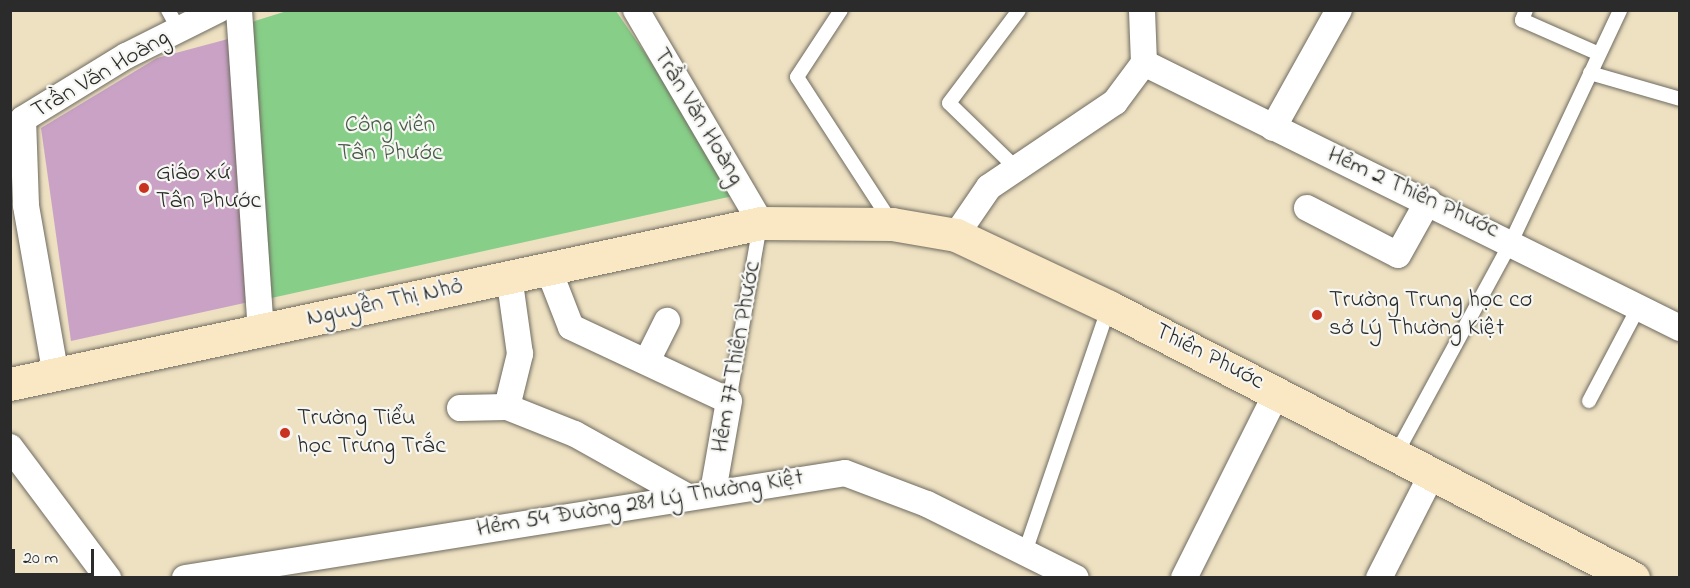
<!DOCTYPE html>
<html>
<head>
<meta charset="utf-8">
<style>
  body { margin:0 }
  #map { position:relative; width:1690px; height:588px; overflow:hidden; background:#eee1c2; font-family:"Indie Flower",sans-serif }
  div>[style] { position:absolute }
  .green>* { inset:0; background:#87ce88 }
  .building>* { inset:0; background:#c9a2c5 }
  .roads { filter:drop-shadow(0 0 2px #6f6b60) drop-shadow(0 0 2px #6f6b60) }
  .lane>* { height:14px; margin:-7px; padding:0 7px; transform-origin:7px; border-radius:7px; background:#fff }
  .street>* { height:26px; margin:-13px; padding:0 13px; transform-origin:13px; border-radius:13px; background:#fff }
  .secondary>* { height:33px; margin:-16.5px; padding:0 16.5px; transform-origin:16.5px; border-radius:16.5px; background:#fae7c3 }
  .dots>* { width:16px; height:16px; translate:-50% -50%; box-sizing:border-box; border:3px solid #f6f6f2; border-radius:50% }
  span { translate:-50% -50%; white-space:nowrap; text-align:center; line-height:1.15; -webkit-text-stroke:4.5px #f6f6f2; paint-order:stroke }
  .street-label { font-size:24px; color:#2b2b2b }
  .park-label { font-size:24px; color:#475c47 }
  .poi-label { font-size:24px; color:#2b2b2b }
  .left { translate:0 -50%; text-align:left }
  .frame { position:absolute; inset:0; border:12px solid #2b2b2b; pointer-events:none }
  .scale { position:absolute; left:12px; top:549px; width:82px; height:27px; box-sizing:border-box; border:3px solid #2b2b2b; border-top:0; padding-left:8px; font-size:18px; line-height:21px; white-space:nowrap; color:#2b2b2b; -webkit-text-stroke:4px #f6f6f2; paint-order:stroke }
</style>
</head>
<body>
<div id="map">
  <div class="green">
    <div style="clip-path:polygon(290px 10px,616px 11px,742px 194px,267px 299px,252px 22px)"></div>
  </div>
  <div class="building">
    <div style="clip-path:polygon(228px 39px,249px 302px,71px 341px,41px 128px,157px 58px)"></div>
  </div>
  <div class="roads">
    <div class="lane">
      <div style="left:168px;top:10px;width:23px;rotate:61deg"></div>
      <div style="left:841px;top:10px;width:80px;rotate:123.3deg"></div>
      <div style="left:797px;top:77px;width:173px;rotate:57deg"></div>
      <div style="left:1526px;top:10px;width:11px;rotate:112deg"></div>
      <div style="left:1522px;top:20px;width:84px;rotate:23.8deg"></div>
      <div style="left:1590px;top:73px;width:94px;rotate:16.1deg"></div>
      <div style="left:1016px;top:168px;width:93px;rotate:-135.9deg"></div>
      <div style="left:949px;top:103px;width:116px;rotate:-53deg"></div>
      <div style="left:729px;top:401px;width:179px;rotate:-80deg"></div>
      <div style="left:1589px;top:401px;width:107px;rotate:-62.2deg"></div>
      <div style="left:1396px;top:454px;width:243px;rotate:-61.5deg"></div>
      <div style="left:1512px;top:240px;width:254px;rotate:-64.8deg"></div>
      <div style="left:1025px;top:552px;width:259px;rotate:-71.1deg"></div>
    </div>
    <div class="street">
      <div style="left:239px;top:10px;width:320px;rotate:86.1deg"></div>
      <div style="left:636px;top:10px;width:247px;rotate:59.6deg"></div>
      <div style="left:1144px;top:63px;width:598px;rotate:26.31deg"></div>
      <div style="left:1273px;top:128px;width:135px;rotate:-60.8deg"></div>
      <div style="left:1307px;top:208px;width:102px;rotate:27.3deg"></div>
      <div style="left:1398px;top:255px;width:62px;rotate:-60.9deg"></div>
      <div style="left:956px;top:235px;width:58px;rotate:-55.5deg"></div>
      <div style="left:989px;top:187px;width:152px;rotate:-34deg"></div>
      <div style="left:1115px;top:102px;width:49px;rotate:-53.4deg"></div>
      <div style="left:1144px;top:63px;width:53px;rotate:-92.2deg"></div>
      <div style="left:548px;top:268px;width:63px;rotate:68.7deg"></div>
      <div style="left:571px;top:327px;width:174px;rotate:25.1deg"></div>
      <div style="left:729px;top:401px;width:92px;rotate:100deg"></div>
      <div style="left:647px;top:361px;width:45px;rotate:-63.4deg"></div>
      <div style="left:56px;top:376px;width:174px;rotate:-100deg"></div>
      <div style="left:26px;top:205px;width:86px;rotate:-92deg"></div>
      <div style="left:23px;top:119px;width:121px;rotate:-31.5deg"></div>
      <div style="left:126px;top:56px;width:103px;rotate:-26.6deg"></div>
      <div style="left:507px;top:407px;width:55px;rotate:-76.2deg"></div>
      <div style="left:520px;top:354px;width:79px;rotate:-98deg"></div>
      <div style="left:460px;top:408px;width:47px;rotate:-1.2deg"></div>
      <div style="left:507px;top:407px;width:73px;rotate:21.7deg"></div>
      <div style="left:575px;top:434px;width:127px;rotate:29.2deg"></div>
      <div style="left:10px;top:447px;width:164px;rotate:53.2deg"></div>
      <div style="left:185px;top:578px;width:668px;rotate:-9.04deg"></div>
      <div style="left:845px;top:473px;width:88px;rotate:20.7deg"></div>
      <div style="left:927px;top:504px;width:166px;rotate:26.4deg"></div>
      <div style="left:1184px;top:578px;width:208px;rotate:-63.4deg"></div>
      <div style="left:1379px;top:578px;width:117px;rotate:-63deg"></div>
    </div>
    <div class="secondary">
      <div style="left:10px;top:384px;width:768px;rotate:-12.1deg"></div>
      <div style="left:761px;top:223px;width:131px;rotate:0.4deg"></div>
      <div style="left:892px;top:224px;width:65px;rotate:9.8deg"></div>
      <div style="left:956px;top:235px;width:169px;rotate:25.2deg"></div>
      <div style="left:1109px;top:307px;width:590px;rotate:27.35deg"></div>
    </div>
  </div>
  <div class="dots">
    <div style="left:144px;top:188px;background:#c8321e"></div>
    <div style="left:1317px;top:315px;background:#c8321e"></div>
    <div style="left:285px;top:433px;background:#c8321e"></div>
  </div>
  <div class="street-label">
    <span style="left:101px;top:75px;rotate:-30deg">Trần Văn Hoàng</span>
    <span style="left:698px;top:117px;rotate:59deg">Trần Văn Hoàng</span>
    <span style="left:1413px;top:193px;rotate:25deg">Hẻm 2 Thiên Phước</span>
    <span style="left:385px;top:303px;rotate:-12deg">Nguyễn Thị Nhỏ</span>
    <span style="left:737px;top:357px;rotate:-80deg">Hẻm 77 Thiên Phước</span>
    <span style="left:1209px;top:357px;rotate:27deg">Thiên Phước</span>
    <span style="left:640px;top:504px;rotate:-9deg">Hẻm 54 Đường 281 Lý Thường Kiệt</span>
  </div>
  <div class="park-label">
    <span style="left:390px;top:140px">Công viên<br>Tân Phước</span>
  </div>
  <div class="poi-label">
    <span class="left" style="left:156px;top:188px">Giáo xứ<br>Tân Phước</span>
    <span class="left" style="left:1329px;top:315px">Trường Trung học cơ<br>sở Lý Thường Kiệt</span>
    <span class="left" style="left:297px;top:433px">Trường Tiểu<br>học Trưng Trắc</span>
  </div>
  <div class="frame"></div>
  <div class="scale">20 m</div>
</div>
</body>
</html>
